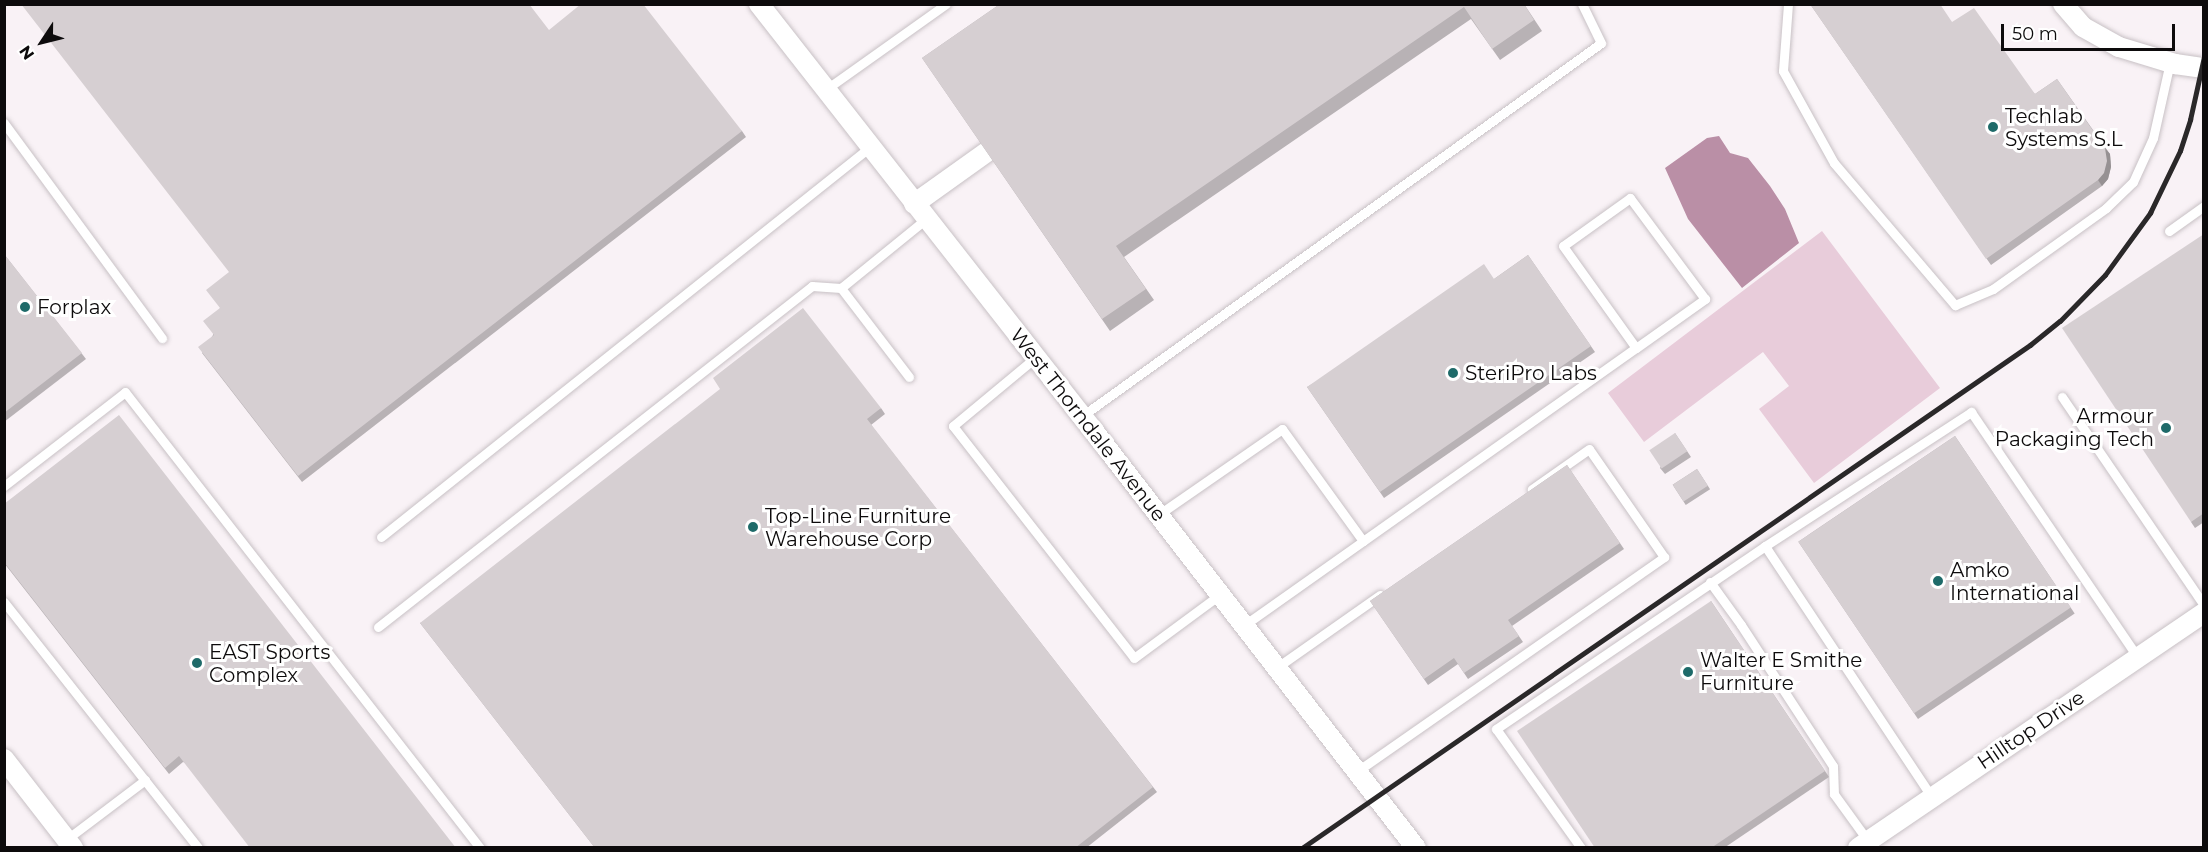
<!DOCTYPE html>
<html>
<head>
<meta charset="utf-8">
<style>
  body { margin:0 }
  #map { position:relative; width:2208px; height:852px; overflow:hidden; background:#f9f2f6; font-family:Montserrat,sans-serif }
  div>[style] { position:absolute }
  .green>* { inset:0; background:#e8ccda }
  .water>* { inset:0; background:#ba8fa6 }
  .roads { filter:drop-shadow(0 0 2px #c8c1c5) drop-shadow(0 0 2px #c8c1c5) }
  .lane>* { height:9px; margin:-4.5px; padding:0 4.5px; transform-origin:4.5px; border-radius:4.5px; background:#fff }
  .street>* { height:20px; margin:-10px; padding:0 10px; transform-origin:10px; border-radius:10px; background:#fff }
  .rail>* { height:4.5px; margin:-2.25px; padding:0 2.25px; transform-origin:2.25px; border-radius:2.25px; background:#2a2829 }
  .wall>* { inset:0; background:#b8b2b5; transform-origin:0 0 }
  .shaded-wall>* { inset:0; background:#969193 }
  .building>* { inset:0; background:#d6cfd2; transform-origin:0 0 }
  .dots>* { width:16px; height:16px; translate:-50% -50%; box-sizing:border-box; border:3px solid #fff; border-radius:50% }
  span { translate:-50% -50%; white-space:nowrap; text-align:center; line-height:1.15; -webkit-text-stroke:6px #fff; paint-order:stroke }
  .poi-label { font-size:20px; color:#0d0b0c }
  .left { translate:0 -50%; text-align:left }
  .right { translate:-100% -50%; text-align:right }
  .street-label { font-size:20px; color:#0d0b0c }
  .frame { position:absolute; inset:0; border:6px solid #0d0b0c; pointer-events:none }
  .north { position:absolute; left:12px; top:12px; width:60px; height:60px; -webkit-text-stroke:4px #fff; paint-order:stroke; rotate:235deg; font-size:16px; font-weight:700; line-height:24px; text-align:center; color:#0d0b0c }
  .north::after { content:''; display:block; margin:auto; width:21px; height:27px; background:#0d0b0c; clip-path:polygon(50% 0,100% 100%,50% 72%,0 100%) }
  .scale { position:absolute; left:2001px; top:24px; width:174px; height:27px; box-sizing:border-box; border:3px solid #0d0b0c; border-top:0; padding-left:8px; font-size:18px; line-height:21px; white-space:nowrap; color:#0d0b0c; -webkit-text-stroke:4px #fff; paint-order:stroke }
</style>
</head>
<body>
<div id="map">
  <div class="green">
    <div style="clip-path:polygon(1822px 231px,1940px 388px,1814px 483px,1759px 409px,1789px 386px,1763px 352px,1644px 442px,1608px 393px)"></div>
  </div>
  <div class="water">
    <div style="clip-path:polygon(1719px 136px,1730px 153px,1748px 158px,1770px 186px,1785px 209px,1799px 243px,1742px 288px,1688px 219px,1665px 168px,1707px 138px)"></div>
  </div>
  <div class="roads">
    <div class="lane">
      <div style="left:1788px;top:4px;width:67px;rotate:94.3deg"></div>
      <div style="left:1783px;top:71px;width:105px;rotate:61deg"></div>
      <div style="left:1834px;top:163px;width:187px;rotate:49.6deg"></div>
      <div style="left:1955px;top:305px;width:41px;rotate:-22.8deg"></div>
      <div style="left:1993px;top:289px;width:139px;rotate:-35.6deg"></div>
      <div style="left:2106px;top:208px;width:37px;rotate:-44deg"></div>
      <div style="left:2133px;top:182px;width:48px;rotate:-65.6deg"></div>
      <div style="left:2153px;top:138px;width:78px;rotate:-77.4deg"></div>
      <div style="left:825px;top:90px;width:148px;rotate:-35.4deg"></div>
      <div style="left:4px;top:123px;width:267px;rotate:53.7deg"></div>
      <div style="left:2169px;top:231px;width:43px;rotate:-35.5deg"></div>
      <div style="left:841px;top:288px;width:112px;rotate:52.6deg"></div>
      <div style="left:1036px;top:357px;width:108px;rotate:140.3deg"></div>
      <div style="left:953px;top:426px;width:294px;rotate:52deg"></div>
      <div style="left:1134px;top:658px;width:106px;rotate:-36.5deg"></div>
      <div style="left:2062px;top:397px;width:252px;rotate:55.7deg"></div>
      <div style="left:1082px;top:416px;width:639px;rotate:-35.7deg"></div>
      <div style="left:1601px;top:43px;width:43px;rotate:-116deg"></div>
      <div style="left:4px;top:486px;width:153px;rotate:-37.8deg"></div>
      <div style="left:125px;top:392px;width:578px;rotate:52.1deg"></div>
      <div style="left:1158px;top:515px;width:151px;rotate:-34.7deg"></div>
      <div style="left:1282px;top:429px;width:138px;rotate:54.1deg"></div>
      <div style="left:381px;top:537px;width:625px;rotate:-38.57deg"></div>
      <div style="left:1765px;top:546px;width:246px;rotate:-33deg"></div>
      <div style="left:1971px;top:412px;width:297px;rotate:55.8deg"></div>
      <div style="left:1710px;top:582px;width:53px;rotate:54.2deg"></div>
      <div style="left:1741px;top:625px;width:168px;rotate:56.9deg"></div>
      <div style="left:1833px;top:766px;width:28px;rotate:88deg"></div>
      <div style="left:1834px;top:794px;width:58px;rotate:54.1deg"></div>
      <div style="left:4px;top:602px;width:313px;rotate:51.7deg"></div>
      <div style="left:1243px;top:626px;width:147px;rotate:-35.3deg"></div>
      <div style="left:1363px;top:541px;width:334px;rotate:-35.3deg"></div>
      <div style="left:1636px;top:348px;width:85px;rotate:-35.4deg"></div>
      <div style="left:1705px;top:299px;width:126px;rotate:-126.6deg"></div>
      <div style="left:1630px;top:198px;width:82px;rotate:144.4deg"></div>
      <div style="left:1563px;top:246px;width:125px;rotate:54.4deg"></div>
      <div style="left:378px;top:627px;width:552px;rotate:-38.16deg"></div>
      <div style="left:812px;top:286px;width:29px;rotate:4deg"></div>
      <div style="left:841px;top:288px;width:109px;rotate:-39.1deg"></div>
      <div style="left:1276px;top:668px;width:127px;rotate:-35.1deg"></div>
      <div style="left:1356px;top:772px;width:376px;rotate:-34.9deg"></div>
      <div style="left:1664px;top:557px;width:131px;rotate:-124.8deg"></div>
      <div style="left:1589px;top:449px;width:70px;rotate:144.9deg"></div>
      <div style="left:67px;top:839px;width:98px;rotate:-37.1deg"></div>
      <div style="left:1581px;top:848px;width:146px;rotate:-125.5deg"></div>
      <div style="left:1496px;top:729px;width:325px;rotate:-34.2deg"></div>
      <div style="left:1765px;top:546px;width:301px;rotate:56.4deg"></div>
    </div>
    <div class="street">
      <div style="left:759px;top:4px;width:546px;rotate:51.91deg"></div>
      <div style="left:1096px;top:434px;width:523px;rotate:52.3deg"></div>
      <div style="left:2063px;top:4px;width:30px;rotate:49deg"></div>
      <div style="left:2083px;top:27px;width:41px;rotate:29.1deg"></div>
      <div style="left:2119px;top:47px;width:59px;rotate:16.9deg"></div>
      <div style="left:2175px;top:64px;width:29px;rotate:8deg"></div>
      <div style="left:914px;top:204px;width:115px;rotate:-35.5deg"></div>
      <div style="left:4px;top:759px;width:113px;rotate:52.2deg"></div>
      <div style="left:1858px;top:848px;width:418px;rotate:-34.2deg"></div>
    </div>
  </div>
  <div class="rail">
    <div style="left:1302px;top:848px;width:885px;rotate:-34.64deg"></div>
    <div style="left:2030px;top:345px;width:38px;rotate:-39deg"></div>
    <div style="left:2060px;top:321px;width:64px;rotate:-45.6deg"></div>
    <div style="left:2105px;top:275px;width:77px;rotate:-54deg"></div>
    <div style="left:2150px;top:213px;width:69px;rotate:-64.2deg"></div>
    <div style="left:2180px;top:151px;width:33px;rotate:-72deg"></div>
    <div style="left:2190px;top:120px;width:65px;rotate:-77.5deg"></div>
  </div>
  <div class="wall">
    <div style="clip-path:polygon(1000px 4px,1524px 4px,1542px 31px,1500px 60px,1471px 19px,1124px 257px,1154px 300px,1110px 331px,922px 58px)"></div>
    <div style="clip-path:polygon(1810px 4px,1952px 22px,2035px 94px,2057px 79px,2110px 154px,2111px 167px,2108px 179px,2102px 186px,1991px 265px)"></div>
    <div style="clip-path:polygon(549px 30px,742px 131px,746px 137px,302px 482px,202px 353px,213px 335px,220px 308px)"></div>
    <div style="clip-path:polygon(2204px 234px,2204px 522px,2195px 528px,2191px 522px)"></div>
    <div style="clip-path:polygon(4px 254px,86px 359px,4px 422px)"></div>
    <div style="clip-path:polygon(1528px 255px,1595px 352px,1384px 498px,1307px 387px,1494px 279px)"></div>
    <div style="clip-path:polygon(881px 408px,885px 414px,871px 425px,1157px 792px,1086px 848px,595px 848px,420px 623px)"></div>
    <div style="clip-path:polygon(1675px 433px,1691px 457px,1665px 474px,1660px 468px)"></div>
    <div style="left:1955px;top:436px;width:214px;height:189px;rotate:56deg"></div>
    <div style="clip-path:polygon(1567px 465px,1624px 549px,1512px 626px,1523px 642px,1468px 679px,1458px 664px,1428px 685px,1370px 601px)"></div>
    <div style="left:1697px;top:469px;width:24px;height:29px;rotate:57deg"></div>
    <div style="clip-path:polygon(4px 563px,456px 848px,183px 762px,169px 774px)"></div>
    <div style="clip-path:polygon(1711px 601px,1829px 777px,1724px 848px,1595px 848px)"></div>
  </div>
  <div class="shaded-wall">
    <div style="clip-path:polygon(2105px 148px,2110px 154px,2111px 167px,2108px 179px,2102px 186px,2098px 180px)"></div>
  </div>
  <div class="building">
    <div style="clip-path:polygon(21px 4px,529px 4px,549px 30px,581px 4px,643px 4px,742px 131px,298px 476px,198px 347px,214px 335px,203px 321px,220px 308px,206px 290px,229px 272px)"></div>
    <div style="clip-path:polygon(1000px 4px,1524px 4px,1534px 20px,1492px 49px,1464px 7px,1116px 246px,1146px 289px,1102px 319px,922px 58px)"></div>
    <div style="clip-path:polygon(1810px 4px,1940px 4px,1952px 22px,1974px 8px,2035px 94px,2057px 79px,2105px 148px,2107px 161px,2104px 173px,2098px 180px,1986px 259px)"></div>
    <div style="clip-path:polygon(2204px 234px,2204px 513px,2191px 522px,2062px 328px)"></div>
    <div style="clip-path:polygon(4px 254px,82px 353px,4px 413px)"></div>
    <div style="clip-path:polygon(1528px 255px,1591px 346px,1380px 492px,1307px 387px,1484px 264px,1494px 279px)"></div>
    <div style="clip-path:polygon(803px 308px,881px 408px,867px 419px,1153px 787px,1075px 848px,595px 848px,420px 623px,720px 389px,713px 378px)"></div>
    <div style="clip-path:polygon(119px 415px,456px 848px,250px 848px,179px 756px,165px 768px,4px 562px,4px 504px)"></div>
    <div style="left:1675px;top:433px;width:22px;height:31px;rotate:56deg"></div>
    <div style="left:1955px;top:436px;width:207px;height:189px;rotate:56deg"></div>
    <div style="clip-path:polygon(1567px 465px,1620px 543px,1508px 620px,1519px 636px,1464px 673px,1454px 658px,1424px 679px,1370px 601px)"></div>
    <div style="left:1697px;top:469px;width:20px;height:29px;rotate:57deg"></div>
    <div style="clip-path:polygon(1711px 601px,1825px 771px,1711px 848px,1595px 848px,1517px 731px)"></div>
  </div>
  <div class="dots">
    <div style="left:1993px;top:127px;background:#1e6a69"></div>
    <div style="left:25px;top:307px;background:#1e6a69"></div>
    <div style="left:1453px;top:373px;background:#1e6a69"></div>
    <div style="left:2166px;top:428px;background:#1e6a69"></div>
    <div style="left:753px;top:527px;background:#1e6a69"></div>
    <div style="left:1938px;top:581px;background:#1e6a69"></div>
    <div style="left:197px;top:663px;background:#1e6a69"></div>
    <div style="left:1688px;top:672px;background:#1e6a69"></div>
  </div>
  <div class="poi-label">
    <span class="left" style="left:2005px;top:128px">Techlab<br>Systems S.L</span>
    <span class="left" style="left:37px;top:307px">Forplax</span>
    <span class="left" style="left:1465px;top:373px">SteriPro Labs</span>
    <span class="right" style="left:2154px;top:428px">Armour<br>Packaging Tech</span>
    <span class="left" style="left:765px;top:528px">Top-Line Furniture<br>Warehouse Corp</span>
    <span class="left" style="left:1950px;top:582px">Amko<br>International</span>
    <span class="left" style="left:209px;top:664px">EAST Sports<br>Complex</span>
    <span class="left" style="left:1700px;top:672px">Walter E Smithe<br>Furniture</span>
  </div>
  <div class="street-label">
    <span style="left:1088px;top:425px;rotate:52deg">West Thorndale Avenue</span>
    <span style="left:2031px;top:730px;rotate:-34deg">Hilltop Drive</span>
  </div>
  <div class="frame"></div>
  <div class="north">N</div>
  <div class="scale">50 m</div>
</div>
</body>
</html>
